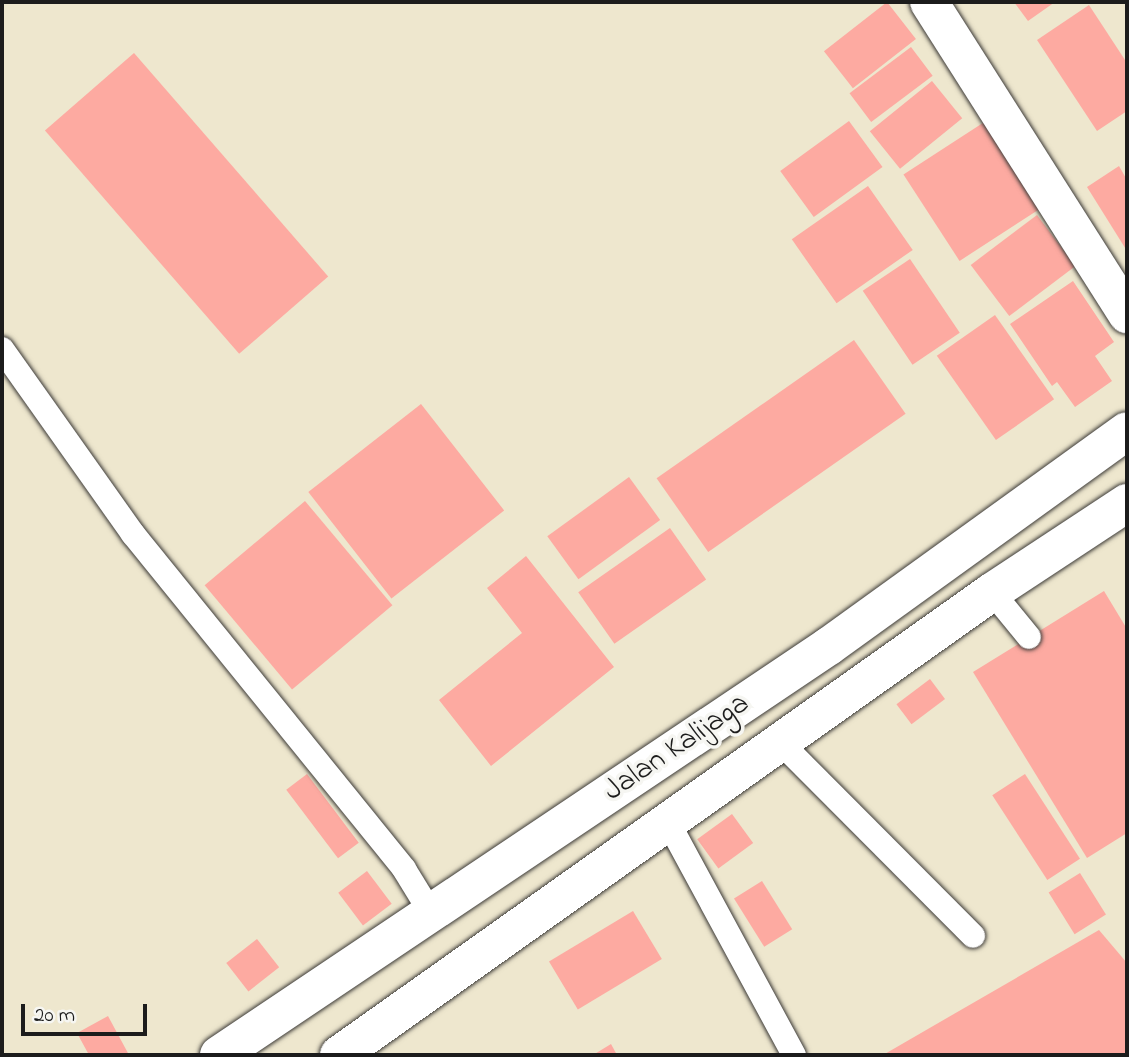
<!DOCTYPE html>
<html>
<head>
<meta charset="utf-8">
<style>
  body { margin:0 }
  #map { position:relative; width:1129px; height:1057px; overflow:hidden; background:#eee7ce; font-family:"Indie Flower",sans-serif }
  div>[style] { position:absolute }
  .building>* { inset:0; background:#fdaaa1; transform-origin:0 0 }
  .roads { filter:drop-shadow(0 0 2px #3c3a37) drop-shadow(0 0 2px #3c3a37) }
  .lane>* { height:24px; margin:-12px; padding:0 12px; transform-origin:12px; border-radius:12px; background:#fff }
  .street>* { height:38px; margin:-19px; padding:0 19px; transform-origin:19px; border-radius:19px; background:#fff }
  .highway>* { height:38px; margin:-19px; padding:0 19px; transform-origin:19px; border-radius:19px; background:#fff }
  span { translate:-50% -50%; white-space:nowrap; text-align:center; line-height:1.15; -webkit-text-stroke:7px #f6f6f2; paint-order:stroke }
  .street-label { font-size:30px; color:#1c1c1c }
  .frame { position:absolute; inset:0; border:4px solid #1c1c1c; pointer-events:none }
  .scale { position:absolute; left:21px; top:1004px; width:126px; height:32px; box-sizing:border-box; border:4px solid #1c1c1c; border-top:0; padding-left:9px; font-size:21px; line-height:24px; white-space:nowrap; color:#1c1c1c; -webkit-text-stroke:5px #f6f6f2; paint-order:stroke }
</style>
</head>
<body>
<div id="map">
  <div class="building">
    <div style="left:887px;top:2px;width:47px;height:80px;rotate:52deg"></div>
    <div style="clip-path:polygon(1014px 2px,1055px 2px,1028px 21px)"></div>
    <div style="clip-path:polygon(1089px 5px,1127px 63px,1127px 111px,1097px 131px,1037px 40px)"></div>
    <div style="left:911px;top:47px;width:36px;height:77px;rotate:53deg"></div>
    <div style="left:134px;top:53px;width:296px;height:118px;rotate:49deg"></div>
    <div style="left:932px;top:81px;width:48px;height:80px;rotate:51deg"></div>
    <div style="left:989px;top:119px;width:103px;height:102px;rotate:57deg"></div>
    <div style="left:849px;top:121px;width:57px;height:85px;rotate:54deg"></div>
    <div style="clip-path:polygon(1119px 166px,1127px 180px,1127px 251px,1087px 187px)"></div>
    <div style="left:868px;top:186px;width:78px;height:93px;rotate:55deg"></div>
    <div style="left:1037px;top:215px;width:64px;height:83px;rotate:53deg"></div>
    <div style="left:910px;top:259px;width:89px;height:57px;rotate:56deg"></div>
    <div style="clip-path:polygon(1073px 281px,1114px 342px,1095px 356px,1112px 381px,1075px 407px,1057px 382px,1052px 386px,1010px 324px)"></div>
    <div style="left:995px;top:315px;width:103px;height:71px;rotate:55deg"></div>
    <div style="left:854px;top:340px;width:90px;height:241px;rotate:55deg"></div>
    <div style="left:421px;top:404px;width:135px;height:143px;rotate:52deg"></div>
    <div style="left:629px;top:477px;width:53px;height:101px;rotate:54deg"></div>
    <div style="left:305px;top:501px;width:136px;height:131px;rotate:50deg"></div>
    <div style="left:670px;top:528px;width:63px;height:112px;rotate:55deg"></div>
    <div style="clip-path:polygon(526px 556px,614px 667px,491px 766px,439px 700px,522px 633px,487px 588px)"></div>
    <div style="clip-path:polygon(1104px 591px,1127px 629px,1127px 833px,1087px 858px,973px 672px)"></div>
    <div style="left:930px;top:679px;width:25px;height:42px;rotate:53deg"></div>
    <div style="left:307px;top:774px;width:86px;height:26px;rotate:53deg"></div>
    <div style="left:1025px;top:774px;width:101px;height:39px;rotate:57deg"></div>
    <div style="left:732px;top:814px;width:36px;height:43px;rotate:54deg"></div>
    <div style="left:367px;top:871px;width:41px;height:36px;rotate:53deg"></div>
    <div style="left:1080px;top:873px;width:49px;height:37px;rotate:58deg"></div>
    <div style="left:762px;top:881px;width:57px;height:33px;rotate:58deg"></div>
    <div style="left:633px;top:911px;width:56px;height:98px;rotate:59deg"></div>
    <div style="clip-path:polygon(1099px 930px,1127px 963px,1127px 1055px,883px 1055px)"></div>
    <div style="left:257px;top:939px;width:36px;height:39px;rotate:52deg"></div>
    <div style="clip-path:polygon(108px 1016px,129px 1055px,89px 1055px,77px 1033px)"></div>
    <div style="clip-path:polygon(611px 1044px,617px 1055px,593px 1055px)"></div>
  </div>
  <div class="roads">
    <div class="lane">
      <div style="left:2px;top:349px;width:227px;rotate:54.7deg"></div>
      <div style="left:133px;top:534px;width:431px;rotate:51deg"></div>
      <div style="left:404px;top:869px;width:52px;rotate:58.5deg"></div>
      <div style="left:992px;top:592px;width:58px;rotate:50.6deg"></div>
      <div style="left:781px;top:743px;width:272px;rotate:45.1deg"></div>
      <div style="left:668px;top:822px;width:265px;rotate:61.6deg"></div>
    </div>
    <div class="street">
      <div style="left:929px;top:2px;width:370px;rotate:57.6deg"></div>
    </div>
    <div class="highway">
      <div style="left:219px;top:1055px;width:734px;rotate:-33.84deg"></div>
      <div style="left:829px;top:646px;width:367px;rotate:-35.8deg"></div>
      <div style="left:339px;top:1055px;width:800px;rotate:-35.34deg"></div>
      <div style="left:992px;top:592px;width:162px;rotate:-33.4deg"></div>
    </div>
  </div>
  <div class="street-label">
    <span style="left:677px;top:748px;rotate:-34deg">Jalan Kalijaga</span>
  </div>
  <div class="frame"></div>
  <div class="scale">20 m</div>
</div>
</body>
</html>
